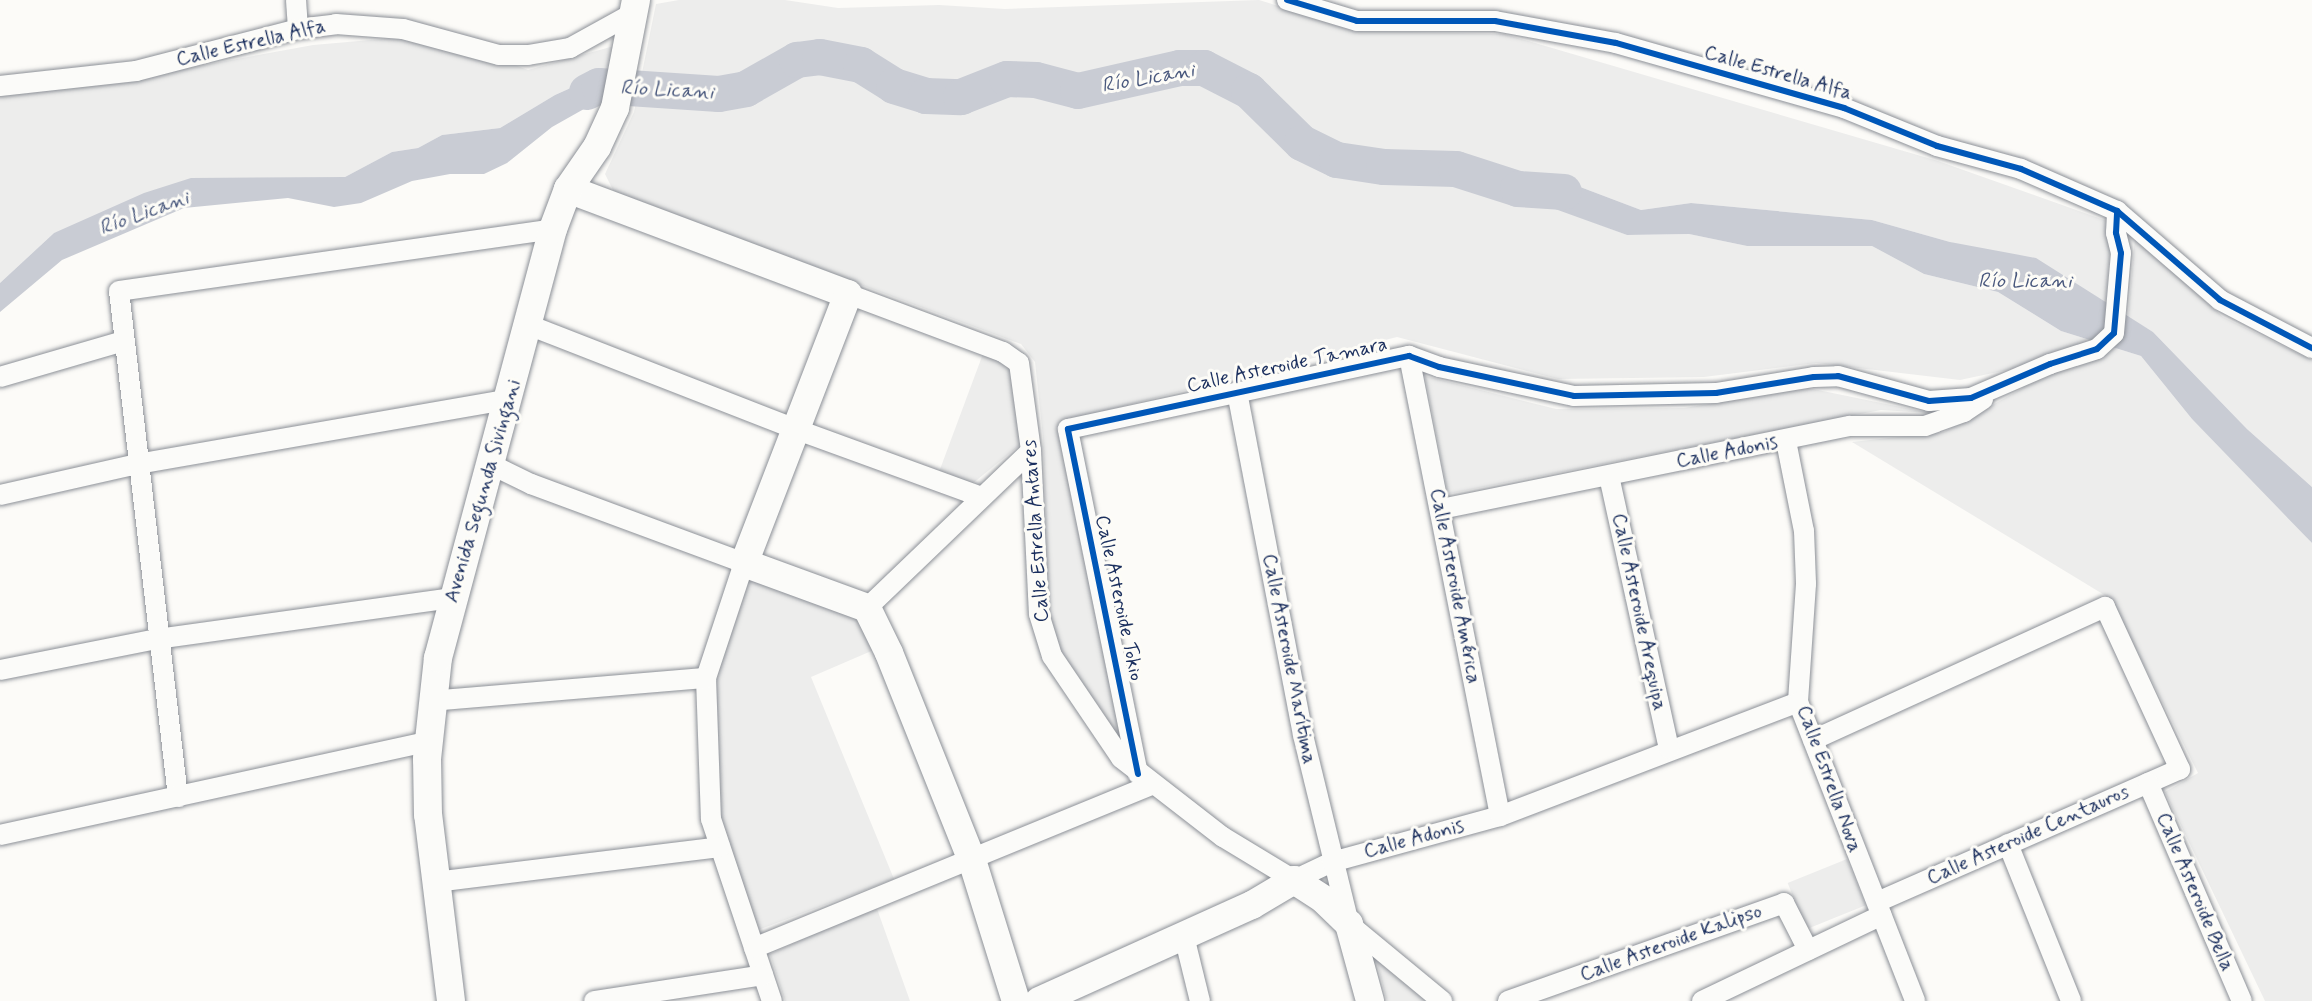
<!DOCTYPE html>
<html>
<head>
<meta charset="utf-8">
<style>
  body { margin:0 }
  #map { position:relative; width:2312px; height:1001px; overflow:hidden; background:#fcfbf8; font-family:Mynerve,sans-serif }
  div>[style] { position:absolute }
  .green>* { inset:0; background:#ededec; transform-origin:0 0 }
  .water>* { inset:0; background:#c9ccd4 }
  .river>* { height:36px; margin:-18px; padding:0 18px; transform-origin:18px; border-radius:18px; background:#c9ccd4 }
  .roads { filter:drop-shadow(0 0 2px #8c9097) drop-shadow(0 0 2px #8c9097) }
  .street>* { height:20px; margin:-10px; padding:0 10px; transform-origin:10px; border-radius:10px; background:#fbfbf9 }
  .secondary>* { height:28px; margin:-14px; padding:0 14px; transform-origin:14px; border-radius:14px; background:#fbfbf9 }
  .cycleway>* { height:6px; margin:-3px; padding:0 3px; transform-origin:3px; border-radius:3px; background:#0057b8 }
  span { translate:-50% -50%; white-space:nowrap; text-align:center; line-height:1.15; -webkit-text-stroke:6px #fdfcf7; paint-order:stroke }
  .street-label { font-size:20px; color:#1b2f5e }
  .water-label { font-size:21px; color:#49587d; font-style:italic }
</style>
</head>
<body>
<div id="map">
  <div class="green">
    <div style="clip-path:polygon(679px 0,785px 0,838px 8px,939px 5px,1005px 9px,1259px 0,1360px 31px,1504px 34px,1938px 161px,2107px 221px,2110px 248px,2106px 305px,2084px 292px,1950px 242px,1872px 220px,1691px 203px,1641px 210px,1575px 185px,1574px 215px,1627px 235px,1689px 234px,1747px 246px,1872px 246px,1924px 274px,1998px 292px,2061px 331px,2141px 356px,2192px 419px,2296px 525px,2312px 543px,2312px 1001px,2265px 1001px,2165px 792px,2198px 773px,2111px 599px,1852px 442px,1944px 432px,2023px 388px,2012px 369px,1960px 380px,1816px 363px,1704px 377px,1558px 379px,1397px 337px,1060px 422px,1123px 746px,1055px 642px,1050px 621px,1043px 437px,1035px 362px,1021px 344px,615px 194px,605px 174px,634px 112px,656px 4px)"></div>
    <div style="clip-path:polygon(417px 36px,464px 45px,528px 70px,614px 46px,613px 69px,555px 95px,500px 128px,442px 135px,418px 148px,392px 152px,345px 177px,234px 180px,54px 233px,0 283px,0 91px,112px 82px,313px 45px)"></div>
    <div style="clip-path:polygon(2135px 238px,2223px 317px,2312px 360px,2312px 487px,2247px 429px,2153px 332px,2128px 317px)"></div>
    <div style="clip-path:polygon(984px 351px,1008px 366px,1015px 383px,1021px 444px,972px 484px,939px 472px)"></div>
    <div style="clip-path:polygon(1425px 376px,1556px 409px,1684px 408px,1808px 388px,1930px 413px,1881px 410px,1448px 494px)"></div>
    <div style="clip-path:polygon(751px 575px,863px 620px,876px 649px,811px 677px,894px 879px,758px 930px,721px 818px,716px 678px)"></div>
    <div style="left:1847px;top:859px;width:50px;height:64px;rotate:68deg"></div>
    <div style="clip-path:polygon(876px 906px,910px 1001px,785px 1001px,770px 954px)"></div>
    <div style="clip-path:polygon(1376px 959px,1431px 1001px,1387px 1001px)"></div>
  </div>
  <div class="water">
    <div style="clip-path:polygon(613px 69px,607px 96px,552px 127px,507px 163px,484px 174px,450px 174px,412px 181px,361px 203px,334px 207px,288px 198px,184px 208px,62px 260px,0 312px,0 283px,54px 233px,144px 193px,191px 178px,345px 177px,392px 152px,418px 148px,442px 135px,500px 128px,555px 95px)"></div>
    <div style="clip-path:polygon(1510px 178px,1575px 185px,1641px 210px,1691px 203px,1872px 220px,1950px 242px,2036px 258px,2153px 332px,2247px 429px,2312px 487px,2312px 543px,2192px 419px,2141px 356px,2061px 331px,1998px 292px,1924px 274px,1872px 246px,1747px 246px,1689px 234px,1627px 235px,1519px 196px)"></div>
  </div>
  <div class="river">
    <div style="left:587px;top:92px;width:13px;rotate:-27deg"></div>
    <div style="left:599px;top:86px;width:120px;rotate:3.8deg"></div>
    <div style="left:719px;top:94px;width:27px;rotate:-10deg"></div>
    <div style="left:746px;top:89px;width:59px;rotate:-29.6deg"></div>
    <div style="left:797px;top:60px;width:23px;rotate:-7deg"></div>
    <div style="left:820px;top:57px;width:42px;rotate:11deg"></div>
    <div style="left:861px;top:65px;width:39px;rotate:32deg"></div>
    <div style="left:894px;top:86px;width:34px;rotate:17deg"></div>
    <div style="left:926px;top:96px;width:35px;rotate:2deg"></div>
    <div style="left:961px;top:97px;width:49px;rotate:-21.4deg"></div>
    <div style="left:1007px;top:79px;width:29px;rotate:2deg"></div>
    <div style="left:1036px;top:80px;width:43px;rotate:14.7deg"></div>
    <div style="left:1078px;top:91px;width:105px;rotate:-12.7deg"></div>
    <div style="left:1180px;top:68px;width:24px"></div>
    <div style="left:1204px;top:68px;width:51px;rotate:27.1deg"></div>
    <div style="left:1249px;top:91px;width:74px;rotate:44.5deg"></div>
    <div style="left:1302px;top:143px;width:39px;rotate:26deg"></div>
    <div style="left:1337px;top:160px;width:48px;rotate:8.5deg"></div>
    <div style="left:1384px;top:167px;width:72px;rotate:1.6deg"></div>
    <div style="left:1456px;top:169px;width:65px;rotate:17.9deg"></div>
    <div style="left:1518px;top:189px;width:46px;rotate:3.7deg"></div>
  </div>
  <div class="roads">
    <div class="street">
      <div style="left:296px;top:0;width:29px;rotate:86deg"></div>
      <div style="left:1287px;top:0;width:73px;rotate:16.7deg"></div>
      <div style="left:1357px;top:21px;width:138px"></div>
      <div style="left:1495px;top:21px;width:123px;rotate:10.3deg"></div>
      <div style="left:1616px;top:43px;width:237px;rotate:15.9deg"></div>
      <div style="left:1844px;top:108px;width:100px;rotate:22.2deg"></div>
      <div style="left:1937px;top:146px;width:87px;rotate:15.3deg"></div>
      <div style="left:2021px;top:169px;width:105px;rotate:23.6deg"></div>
      <div style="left:2117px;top:211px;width:136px;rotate:40.8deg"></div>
      <div style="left:2220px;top:300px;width:104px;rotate:27.6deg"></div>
      <div style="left:0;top:86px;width:137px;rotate:-6.3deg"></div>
      <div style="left:136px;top:71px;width:167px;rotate:-14.5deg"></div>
      <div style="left:298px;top:29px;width:38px;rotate:-7deg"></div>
      <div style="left:336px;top:24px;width:67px;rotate:4.3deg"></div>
      <div style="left:403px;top:29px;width:99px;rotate:15.2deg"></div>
      <div style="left:499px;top:55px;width:29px"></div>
      <div style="left:528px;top:55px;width:43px;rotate:-9.5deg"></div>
      <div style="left:570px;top:48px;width:74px;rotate:-29deg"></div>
      <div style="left:848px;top:294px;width:165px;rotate:20.5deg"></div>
      <div style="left:1003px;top:352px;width:19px;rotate:35deg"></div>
      <div style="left:1019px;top:363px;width:89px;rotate:82.2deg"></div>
      <div style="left:1031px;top:451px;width:163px;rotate:87.2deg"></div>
      <div style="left:1039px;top:614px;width:44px;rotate:72.8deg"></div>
      <div style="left:1052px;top:656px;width:123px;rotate:55.9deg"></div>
      <div style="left:1121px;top:758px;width:129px;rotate:37.8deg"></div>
      <div style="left:1223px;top:837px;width:83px;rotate:31.2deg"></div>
      <div style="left:1294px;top:880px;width:42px;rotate:-25.3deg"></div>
      <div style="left:1332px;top:862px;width:174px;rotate:-15.3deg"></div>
      <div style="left:1500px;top:816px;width:319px;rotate:-20.9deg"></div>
      <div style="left:526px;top:324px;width:289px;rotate:21.3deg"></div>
      <div style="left:795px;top:429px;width:199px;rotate:20deg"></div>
      <div style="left:1409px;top:356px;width:469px;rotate:78.8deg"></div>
      <div style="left:0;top:377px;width:129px;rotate:-16.2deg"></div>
      <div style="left:1237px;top:392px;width:349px;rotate:79.1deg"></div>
      <div style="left:1303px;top:735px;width:195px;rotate:76.3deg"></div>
      <div style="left:1349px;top:924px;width:121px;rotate:39.6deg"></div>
      <div style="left:1786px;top:441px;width:92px;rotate:78.7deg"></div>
      <div style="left:1804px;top:531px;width:53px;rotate:87.8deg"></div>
      <div style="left:1806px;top:584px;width:118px;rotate:93.9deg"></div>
      <div style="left:1798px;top:702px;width:321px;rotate:68.6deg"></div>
      <div style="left:490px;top:464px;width:46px;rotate:26deg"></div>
      <div style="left:531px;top:484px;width:227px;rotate:20.3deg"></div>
      <div style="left:744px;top:563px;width:121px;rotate:108.3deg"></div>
      <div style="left:706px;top:678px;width:141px;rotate:88deg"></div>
      <div style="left:711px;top:819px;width:192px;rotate:71.5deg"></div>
      <div style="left:1609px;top:476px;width:279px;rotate:77.6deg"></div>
      <div style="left:0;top:495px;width:141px;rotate:-12.7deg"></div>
      <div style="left:138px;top:464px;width:378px;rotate:-9.9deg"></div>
      <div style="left:1441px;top:509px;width:417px;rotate:-11.5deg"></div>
      <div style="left:1850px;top:426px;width:75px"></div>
      <div style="left:1925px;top:426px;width:41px;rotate:-19.7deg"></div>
      <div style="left:1964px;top:412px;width:23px;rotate:-34deg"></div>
      <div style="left:867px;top:608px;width:227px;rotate:-43.8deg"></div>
      <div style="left:0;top:670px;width:160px;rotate:-11.2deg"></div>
      <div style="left:157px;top:639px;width:298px;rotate:-7.9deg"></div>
      <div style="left:431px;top:701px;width:276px;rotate:-4.8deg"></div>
      <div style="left:1813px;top:740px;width:321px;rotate:-24.5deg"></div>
      <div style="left:2105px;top:607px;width:179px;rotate:65.2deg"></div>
      <div style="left:2180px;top:769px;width:331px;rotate:156.3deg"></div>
      <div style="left:1138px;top:774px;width:352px;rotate:-101.5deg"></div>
      <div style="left:1068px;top:429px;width:349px;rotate:-12.1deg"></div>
      <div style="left:1409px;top:356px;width:32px;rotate:20deg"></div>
      <div style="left:1439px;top:367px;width:138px;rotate:12.1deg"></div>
      <div style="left:1574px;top:396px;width:142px;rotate:-1.2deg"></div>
      <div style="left:1716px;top:393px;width:99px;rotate:-9.3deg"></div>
      <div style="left:1814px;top:377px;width:24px;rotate:-2deg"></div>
      <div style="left:1838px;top:376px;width:94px;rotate:15.4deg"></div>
      <div style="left:1929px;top:401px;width:42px;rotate:-4.1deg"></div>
      <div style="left:1971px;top:398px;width:86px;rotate:-23.3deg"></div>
      <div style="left:2050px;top:364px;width:49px;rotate:-17.7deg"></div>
      <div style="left:2097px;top:349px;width:23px;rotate:-43deg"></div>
      <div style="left:2114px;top:333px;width:80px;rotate:-85deg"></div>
      <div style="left:2121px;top:253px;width:21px;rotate:-104deg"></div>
      <div style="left:2116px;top:233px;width:22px;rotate:-87deg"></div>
      <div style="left:2148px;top:783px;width:237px;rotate:66.7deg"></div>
      <div style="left:178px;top:797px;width:509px;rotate:-96.65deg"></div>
      <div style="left:119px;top:291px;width:438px;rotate:-8.1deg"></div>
      <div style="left:0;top:835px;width:438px;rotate:-12.3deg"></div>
      <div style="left:2008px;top:844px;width:169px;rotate:68.1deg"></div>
      <div style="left:435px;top:882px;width:287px;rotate:-7deg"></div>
      <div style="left:1184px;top:936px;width:67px;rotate:76.2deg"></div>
      <div style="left:754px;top:948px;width:430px;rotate:-22.3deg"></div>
      <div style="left:594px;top:1001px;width:171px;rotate:-8.7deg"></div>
      <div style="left:1508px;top:1001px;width:293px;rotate:-19.5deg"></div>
      <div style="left:1784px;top:903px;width:53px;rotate:62.9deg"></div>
      <div style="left:1702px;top:1001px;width:199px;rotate:-25.5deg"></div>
    </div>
    <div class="secondary">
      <div style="left:568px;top:189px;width:299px;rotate:20.6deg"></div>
      <div style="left:848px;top:294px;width:288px;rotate:111.1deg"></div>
      <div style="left:744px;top:563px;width:131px;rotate:20.1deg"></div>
      <div style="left:867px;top:608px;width:50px;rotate:63.9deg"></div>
      <div style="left:889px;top:653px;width:223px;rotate:68.2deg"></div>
      <div style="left:972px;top:860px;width:148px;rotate:72.7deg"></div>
      <div style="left:451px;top:1001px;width:187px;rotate:-97deg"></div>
      <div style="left:428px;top:815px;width:56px;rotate:-91deg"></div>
      <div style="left:427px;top:759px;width:102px;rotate:-83.8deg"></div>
      <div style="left:438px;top:658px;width:444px;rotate:-75deg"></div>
      <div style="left:553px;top:229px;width:43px;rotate:-69.4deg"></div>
      <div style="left:568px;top:189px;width:51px;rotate:-55.4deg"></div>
      <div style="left:597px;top:147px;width:43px;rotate:-65.2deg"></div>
      <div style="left:615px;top:108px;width:110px;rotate:-79deg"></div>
      <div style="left:1039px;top:1001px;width:234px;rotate:-24.3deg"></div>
      <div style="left:1252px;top:905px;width:49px;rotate:-30.8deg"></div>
      <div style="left:1294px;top:880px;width:35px;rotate:33deg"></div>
      <div style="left:1323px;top:899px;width:36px;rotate:44deg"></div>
      <div style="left:1349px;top:924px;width:80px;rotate:74.7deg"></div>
    </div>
  </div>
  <div class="cycleway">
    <div style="left:1287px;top:0;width:73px;rotate:16.7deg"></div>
    <div style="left:1357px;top:21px;width:138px"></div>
    <div style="left:1495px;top:21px;width:123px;rotate:10.3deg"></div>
    <div style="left:1616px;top:43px;width:237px;rotate:15.9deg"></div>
    <div style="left:1844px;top:108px;width:100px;rotate:22.2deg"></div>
    <div style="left:1937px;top:146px;width:87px;rotate:15.3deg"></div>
    <div style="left:2021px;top:169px;width:105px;rotate:23.6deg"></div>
    <div style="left:2117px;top:211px;width:136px;rotate:40.8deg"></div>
    <div style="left:2220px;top:300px;width:104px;rotate:27.6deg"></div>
    <div style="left:1138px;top:774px;width:352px;rotate:-101.5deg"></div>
    <div style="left:1068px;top:429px;width:349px;rotate:-12.1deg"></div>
    <div style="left:1409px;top:356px;width:32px;rotate:20deg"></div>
    <div style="left:1439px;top:367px;width:138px;rotate:12.1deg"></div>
    <div style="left:1574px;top:396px;width:142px;rotate:-1.2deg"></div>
    <div style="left:1716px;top:393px;width:99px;rotate:-9.3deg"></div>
    <div style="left:1814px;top:377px;width:24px;rotate:-2deg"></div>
    <div style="left:1838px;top:376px;width:94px;rotate:15.4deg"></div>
    <div style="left:1929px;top:401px;width:42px;rotate:-4.1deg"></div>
    <div style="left:1971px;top:398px;width:86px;rotate:-23.3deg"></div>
    <div style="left:2050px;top:364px;width:49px;rotate:-17.7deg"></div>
    <div style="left:2097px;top:349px;width:23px;rotate:-43deg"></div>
    <div style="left:2114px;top:333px;width:80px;rotate:-85deg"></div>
    <div style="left:2121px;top:253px;width:21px;rotate:-104deg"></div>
    <div style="left:2116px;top:233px;width:22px;rotate:-87deg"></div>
  </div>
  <div class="street-label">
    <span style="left:251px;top:43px;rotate:-13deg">Calle Estrella Alfa</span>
    <span style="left:1778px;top:73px;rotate:16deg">Calle Estrella Alfa</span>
    <span style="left:1287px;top:365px;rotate:-12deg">Calle Asteroide Tamara</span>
    <span style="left:1727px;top:452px;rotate:-11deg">Calle Adonis</span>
    <span style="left:483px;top:491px;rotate:-74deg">Avenida Segunda Sivingani</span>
    <span style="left:1036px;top:531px;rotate:-94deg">Calle Estrella Antares</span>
    <span style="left:1455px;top:586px;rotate:79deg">Calle Asteroide América</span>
    <span style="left:1119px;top:598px;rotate:78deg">Calle Asteroide Tokio</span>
    <span style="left:1639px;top:612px;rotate:78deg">Calle Asteroide Arequipa</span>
    <span style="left:1289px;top:659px;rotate:79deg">Calle Asteroide Marítima</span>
    <span style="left:1829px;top:779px;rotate:70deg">Calle Estrella Nova</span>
    <span style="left:2028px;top:835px;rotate:-24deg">Calle Asteroide Centauros</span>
    <span style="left:1414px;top:839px;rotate:-15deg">Calle Adonis</span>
    <span style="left:2195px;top:892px;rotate:67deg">Calle Asteroide Bella</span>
    <span style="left:1671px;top:943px;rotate:-20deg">Calle Asteroide Kalipso</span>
  </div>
  <div class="water-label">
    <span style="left:1148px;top:78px;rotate:-10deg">Río Licani</span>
    <span style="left:667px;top:90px;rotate:3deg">Río Licani</span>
    <span style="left:144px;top:213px;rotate:-20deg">Río Licani</span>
    <span style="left:2025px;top:281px">Río Licani</span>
  </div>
</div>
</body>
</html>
